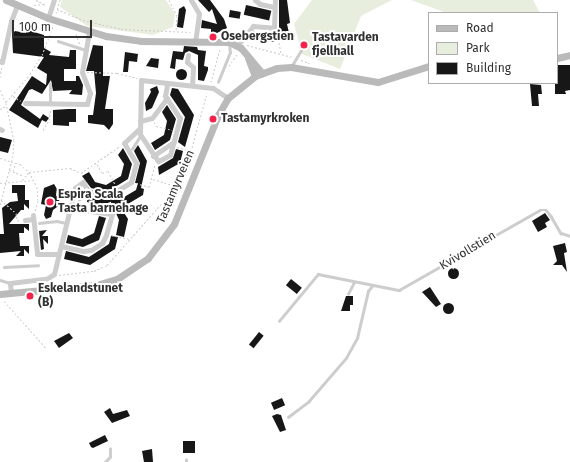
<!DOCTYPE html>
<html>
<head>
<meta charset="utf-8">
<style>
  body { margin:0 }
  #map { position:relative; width:570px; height:462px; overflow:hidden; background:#fff; font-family:"Fira Sans",sans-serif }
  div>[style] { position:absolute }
  .green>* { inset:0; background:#e8eedd }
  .building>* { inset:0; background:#171717; transform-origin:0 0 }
  .round { border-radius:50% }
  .path>* { height:1px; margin-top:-0.5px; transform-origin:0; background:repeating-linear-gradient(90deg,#cdcdcd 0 2px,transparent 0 4px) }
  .service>* { height:2.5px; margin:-1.25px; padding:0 1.25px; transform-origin:1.25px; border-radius:1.25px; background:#cdcdcd }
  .minor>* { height:5px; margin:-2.5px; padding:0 2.5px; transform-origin:2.5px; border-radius:2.5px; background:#cdcdcd }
  .secondary>* { height:7px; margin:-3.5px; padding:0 3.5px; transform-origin:3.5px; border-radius:3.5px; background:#bababa }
  .dots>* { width:11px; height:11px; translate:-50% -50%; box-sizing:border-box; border:2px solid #fff; border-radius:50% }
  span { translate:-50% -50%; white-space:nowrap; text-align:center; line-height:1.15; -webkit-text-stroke:4px #fff; paint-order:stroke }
  .poi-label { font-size:12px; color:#303030; font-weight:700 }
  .left { translate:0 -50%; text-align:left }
  .street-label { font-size:12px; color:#303030 }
  .legend { position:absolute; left:428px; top:12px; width:130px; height:72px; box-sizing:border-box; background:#fff; border:1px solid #acacac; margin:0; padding:5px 7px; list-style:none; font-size:12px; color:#303030 }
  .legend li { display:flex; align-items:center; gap:8px; height:20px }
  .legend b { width:20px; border:1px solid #acacac }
  .scale { position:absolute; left:12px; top:20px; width:80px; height:18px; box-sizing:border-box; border:2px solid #303030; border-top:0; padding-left:5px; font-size:12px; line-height:14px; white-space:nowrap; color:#303030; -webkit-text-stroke:3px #fff; paint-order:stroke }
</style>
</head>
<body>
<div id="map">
  <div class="green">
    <div style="clip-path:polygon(62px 0,166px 0,175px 14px,173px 27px,153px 35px,87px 26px,60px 7px)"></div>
    <div style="clip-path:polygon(312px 0,392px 0,361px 16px,340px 69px,302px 54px,294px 24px)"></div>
    <div style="clip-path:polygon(411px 0,533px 0,540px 13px,447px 13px)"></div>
  </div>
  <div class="building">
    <div style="clip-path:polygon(198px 0,210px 0,224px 19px,227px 28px,217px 33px,211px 33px,211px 29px,201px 28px,202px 20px,217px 24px,212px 9px,209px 12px)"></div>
    <div style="clip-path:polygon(279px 0,287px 0,290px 23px,287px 24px,289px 33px,279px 35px)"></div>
    <div style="left:246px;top:5px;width:26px;height:10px;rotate:13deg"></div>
    <div style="clip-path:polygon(184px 6px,186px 10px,183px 28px,177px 27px,179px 9px)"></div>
    <div style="left:230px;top:10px;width:11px;height:7px;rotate:10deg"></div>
    <div style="clip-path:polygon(27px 30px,44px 35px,44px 48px,51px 52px,49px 55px,69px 57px,70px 50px,76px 50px,76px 69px,64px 69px,64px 81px,76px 81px,76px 76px,79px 76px,83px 85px,82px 95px,69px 94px,72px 90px,53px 91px,51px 80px,42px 94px,32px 89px,29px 90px,21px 105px,40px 119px,43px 114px,49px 118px,46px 122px,42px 120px,38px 128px,9px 110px,32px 76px,46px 85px,47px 74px,37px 68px,44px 57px,13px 53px,12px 34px,15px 31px,26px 33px)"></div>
    <div style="clip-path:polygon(254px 31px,276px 36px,274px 42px,250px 37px)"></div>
    <div style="clip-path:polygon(93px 45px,103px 46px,103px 76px,110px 76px,105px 109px,113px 109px,113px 124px,109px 130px,104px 125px,88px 123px,88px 115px,93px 115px,96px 93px,94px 71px,86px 71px)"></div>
    <div style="clip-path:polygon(184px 46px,197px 47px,198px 50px,206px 51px,204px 66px,208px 67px,208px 70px,204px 81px,198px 80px,198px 55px,189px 51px,185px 53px,183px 60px,176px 59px,175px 69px,170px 68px,173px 51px,183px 52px)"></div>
    <div style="clip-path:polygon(125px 52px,138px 54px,137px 62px,129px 61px,128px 72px,123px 72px)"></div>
    <div style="clip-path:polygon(151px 58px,159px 59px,158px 68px,146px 66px)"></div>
    <div style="clip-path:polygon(557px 65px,570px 65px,570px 90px,565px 91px,566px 94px,555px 94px,555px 84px,558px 84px)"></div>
    <div class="round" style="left:175.5px;top:68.5px;width:11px;height:11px"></div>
    <div style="clip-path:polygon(530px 84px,541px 85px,542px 94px,538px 94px,539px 106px,532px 106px)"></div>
    <div style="clip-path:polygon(157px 86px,159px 92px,152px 108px,146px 111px,145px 103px,151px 92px,150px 89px)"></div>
    <div style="clip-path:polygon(172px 88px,178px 89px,194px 115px,185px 147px,178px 142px,185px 117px,170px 95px)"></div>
    <div style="clip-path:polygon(167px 105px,176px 119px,170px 140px,155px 150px,151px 143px,164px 135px,167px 121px,162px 112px)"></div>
    <div style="clip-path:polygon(68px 109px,76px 109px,76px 122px,69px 122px,69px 126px,53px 125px,53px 110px)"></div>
    <div style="clip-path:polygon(0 137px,12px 140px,8px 153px,0 151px)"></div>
    <div style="clip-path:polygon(138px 145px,147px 161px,141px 188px,144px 189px,143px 195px,121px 208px,128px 219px,124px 237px,116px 235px,119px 220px,115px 211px,87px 202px,88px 195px,108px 200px,117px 195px,119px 200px,136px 190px,138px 183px,135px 183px,140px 163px,134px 151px)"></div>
    <div style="clip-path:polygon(123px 148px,132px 164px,128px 179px,107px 192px,91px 188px,82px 176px,89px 172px,95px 182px,106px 185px,121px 176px,124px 164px,118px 155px)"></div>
    <div style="clip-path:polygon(176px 149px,183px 151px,180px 163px,159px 175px,158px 167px,173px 158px)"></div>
    <div style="clip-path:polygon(54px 184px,57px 189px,56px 195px,61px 204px,53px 210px,51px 217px,46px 219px,44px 215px,46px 205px,41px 204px,44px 188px)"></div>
    <div style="clip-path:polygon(12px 185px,25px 185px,25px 200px,29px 200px,29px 209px,24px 204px,24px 210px,21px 210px,9px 224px,29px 224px,29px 231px,24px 227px,24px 233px,19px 233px,20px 246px,29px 246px,29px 254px,24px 249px,24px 256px,16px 256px,21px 251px,0 253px,0 234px,4px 234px,2px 208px,10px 202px,18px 201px,17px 193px,12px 193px)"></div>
    <div style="clip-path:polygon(545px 213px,550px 220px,545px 223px,547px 227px,538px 232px,532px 221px)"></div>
    <div style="clip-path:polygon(99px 216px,106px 218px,99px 240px,83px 247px,66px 243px,68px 235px,82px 239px,94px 233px)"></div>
    <div style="clip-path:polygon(47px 230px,42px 236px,48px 236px,48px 244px,43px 239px,44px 249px,41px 250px,39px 231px)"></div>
    <div style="clip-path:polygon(111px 236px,118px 237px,115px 249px,90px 265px,64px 259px,66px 251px,89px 257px,109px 244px)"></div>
    <div style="clip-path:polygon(565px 243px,567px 252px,564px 253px,567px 272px,562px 265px,553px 265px,557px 261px,553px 246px)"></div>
    <div class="round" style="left:447.5px;top:267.5px;width:11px;height:11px"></div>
    <div style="left:291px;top:279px;width:14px;height:8px;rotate:39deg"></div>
    <div style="clip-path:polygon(430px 287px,441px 304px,436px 307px,422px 292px)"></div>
    <div style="clip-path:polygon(346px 296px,353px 296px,353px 305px,350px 305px,350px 311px,341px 311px)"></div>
    <div class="round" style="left:442.5px;top:302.5px;width:11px;height:11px"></div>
    <div style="left:259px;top:332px;width:6px;height:16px;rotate:39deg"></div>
    <div style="clip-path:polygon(69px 333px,73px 338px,59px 348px,54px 341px)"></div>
    <div style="left:282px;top:398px;width:8px;height:12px;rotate:67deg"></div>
    <div style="clip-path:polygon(110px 408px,113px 414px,127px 410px,130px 416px,112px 423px,104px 412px)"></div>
    <div style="clip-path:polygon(277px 414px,281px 415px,286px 430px,280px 432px,272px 416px)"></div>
    <div style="clip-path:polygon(105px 435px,108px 441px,93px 448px,91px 447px,89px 443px)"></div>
    <div style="left:183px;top:441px;width:12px;height:12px"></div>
    <div style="clip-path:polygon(152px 449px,153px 462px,144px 462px,142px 451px)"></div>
  </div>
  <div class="path">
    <div style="left:36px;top:0;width:11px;rotate:27deg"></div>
    <div style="left:169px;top:0;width:18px;rotate:63deg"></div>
    <div style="left:177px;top:16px;width:14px;rotate:94deg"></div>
    <div style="left:34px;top:5px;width:11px;rotate:-5deg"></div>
    <div style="left:57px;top:9px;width:28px;rotate:23deg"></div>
    <div style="left:83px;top:20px;width:39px;rotate:13deg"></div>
    <div style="left:121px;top:29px;width:69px;rotate:2.5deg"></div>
    <div style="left:56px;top:13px;width:14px;rotate:-73deg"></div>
    <div style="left:277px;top:31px;width:23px;rotate:80deg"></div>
    <div style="left:76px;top:34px;width:12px;rotate:70deg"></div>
    <div style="left:247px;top:45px;width:47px;rotate:14.9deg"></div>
    <div style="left:301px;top:60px;width:9px;rotate:21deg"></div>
    <div style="left:229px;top:66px;width:14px;rotate:-56deg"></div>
    <div style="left:87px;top:72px;width:30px;rotate:2deg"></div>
    <div style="left:117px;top:73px;width:21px;rotate:14deg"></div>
    <div style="left:0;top:77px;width:11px;rotate:-80deg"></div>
    <div style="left:211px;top:82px;width:34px;rotate:-75deg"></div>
    <div style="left:0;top:90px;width:14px;rotate:65deg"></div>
    <div style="left:6px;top:103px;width:38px;rotate:78deg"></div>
    <div style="left:14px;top:140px;width:16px;rotate:94deg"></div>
    <div style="left:13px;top:156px;width:51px;rotate:104.9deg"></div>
    <div style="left:13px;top:96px;width:9px;rotate:32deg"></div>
    <div style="left:6px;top:102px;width:37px;rotate:-49deg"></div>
    <div style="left:30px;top:74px;width:22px;rotate:-58deg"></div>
    <div style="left:42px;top:55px;width:31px;rotate:-69deg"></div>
    <div style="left:0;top:109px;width:7px;rotate:-27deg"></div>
    <div style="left:154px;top:122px;width:4px;rotate:63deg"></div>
    <div style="left:156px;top:126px;width:16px;rotate:14deg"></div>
    <div style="left:43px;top:130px;width:12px;rotate:-59deg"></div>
    <div style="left:49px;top:120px;width:11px;rotate:-80deg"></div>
    <div style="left:177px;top:147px;width:15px;rotate:16deg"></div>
    <div style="left:0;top:158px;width:21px;rotate:17deg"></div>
    <div style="left:20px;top:164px;width:12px;rotate:42deg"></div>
    <div style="left:29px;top:172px;width:41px;rotate:-5.6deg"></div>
    <div style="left:70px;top:168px;width:12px;rotate:24deg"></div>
    <div style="left:81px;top:173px;width:47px;rotate:-34.7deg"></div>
    <div style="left:97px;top:164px;width:10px;rotate:61deg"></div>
    <div style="left:102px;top:173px;width:6px;rotate:-18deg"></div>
    <div style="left:108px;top:171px;width:17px;rotate:62deg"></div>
    <div style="left:9px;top:170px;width:16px;rotate:22deg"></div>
    <div style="left:13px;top:171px;width:9px;rotate:-72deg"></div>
    <div style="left:153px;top:179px;width:24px;rotate:17deg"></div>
    <div style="left:22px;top:180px;width:11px;rotate:-49deg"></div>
    <div style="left:29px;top:172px;width:17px;rotate:62deg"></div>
    <div style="left:37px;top:187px;width:14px;rotate:86deg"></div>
    <div style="left:38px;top:201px;width:10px;rotate:107deg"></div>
    <div style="left:0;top:183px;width:33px;rotate:-5deg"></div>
    <div style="left:136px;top:183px;width:14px;rotate:17deg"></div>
    <div style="left:149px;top:187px;width:23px;rotate:-75deg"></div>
    <div style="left:1px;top:200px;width:20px;rotate:41deg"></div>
    <div style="left:16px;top:213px;width:7px;rotate:82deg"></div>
    <div style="left:17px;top:220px;width:3px;rotate:18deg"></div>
    <div style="left:116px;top:211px;width:7px;rotate:-34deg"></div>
    <div style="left:122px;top:207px;width:4px;rotate:-76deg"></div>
    <div style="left:123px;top:203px;width:9px;rotate:-122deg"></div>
    <div style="left:111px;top:235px;width:19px;rotate:12deg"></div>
    <div style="left:59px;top:275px;width:35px;rotate:-7deg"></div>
    <div style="left:94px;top:271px;width:14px;rotate:-25deg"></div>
    <div style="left:107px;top:265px;width:95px;rotate:-48.4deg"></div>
    <div style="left:170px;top:194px;width:48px;rotate:-64deg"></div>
    <div style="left:191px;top:151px;width:60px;rotate:-74.6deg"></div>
    <div style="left:4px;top:301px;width:63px;rotate:48.2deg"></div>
  </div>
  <div class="service">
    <div style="left:58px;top:41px;width:28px;rotate:18deg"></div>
    <div style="left:291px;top:67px;width:26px;rotate:-59deg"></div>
    <div style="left:218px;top:82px;width:31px;rotate:-68deg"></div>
    <div style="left:230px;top:53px;width:10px;rotate:-96deg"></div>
    <div style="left:50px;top:104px;width:20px;rotate:-90deg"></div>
    <div style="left:132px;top:149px;width:15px;rotate:-58deg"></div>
    <div style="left:72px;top:203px;width:6px;rotate:9deg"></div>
    <div style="left:78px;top:204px;width:9px;rotate:-72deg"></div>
    <div style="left:81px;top:195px;width:5px;rotate:-37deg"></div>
    <div style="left:39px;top:223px;width:18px;rotate:-6deg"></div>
    <div style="left:57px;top:221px;width:9px;rotate:13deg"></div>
    <div style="left:4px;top:267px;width:34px;rotate:-3deg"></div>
    <div style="left:0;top:280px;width:10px;rotate:17deg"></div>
    <div style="left:348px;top:294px;width:13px;rotate:-63deg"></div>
    <div style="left:279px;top:321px;width:61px;rotate:-50.3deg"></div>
    <div style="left:318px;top:274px;width:83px;rotate:11.2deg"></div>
    <div style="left:399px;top:290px;width:162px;rotate:-29.6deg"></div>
    <div style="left:540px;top:210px;width:6px"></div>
    <div style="left:546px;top:210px;width:8px;rotate:50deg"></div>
    <div style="left:551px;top:216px;width:20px;rotate:60deg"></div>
    <div style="left:561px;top:233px;width:9px;rotate:18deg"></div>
    <div style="left:288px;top:417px;width:25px;rotate:-37deg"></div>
    <div style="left:308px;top:402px;width:58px;rotate:-49.2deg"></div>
    <div style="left:346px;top:358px;width:23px;rotate:-61deg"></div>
    <div style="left:357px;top:338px;width:48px;rotate:-76.8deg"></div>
    <div style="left:368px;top:291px;width:6px;rotate:-51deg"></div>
    <div style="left:105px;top:462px;width:7px;rotate:-45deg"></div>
    <div style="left:110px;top:457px;width:8px;rotate:-90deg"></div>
    <div style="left:186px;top:462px;width:2px;rotate:-90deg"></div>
  </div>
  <div class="minor">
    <div style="left:191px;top:0;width:16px;rotate:60deg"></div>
    <div style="left:199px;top:14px;width:27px;rotate:98deg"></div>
    <div style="left:255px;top:0;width:6px;rotate:39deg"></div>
    <div style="left:260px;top:4px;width:14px;rotate:12deg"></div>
    <div style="left:48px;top:18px;width:19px;rotate:-72deg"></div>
    <div style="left:237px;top:46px;width:26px;rotate:-51deg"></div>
    <div style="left:253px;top:26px;width:21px;rotate:5deg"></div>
    <div style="left:274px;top:28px;width:28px;rotate:-88deg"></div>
    <div style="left:188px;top:55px;width:7px;rotate:98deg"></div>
    <div style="left:187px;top:62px;width:8px;rotate:40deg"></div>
    <div style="left:193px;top:67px;width:17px;rotate:93deg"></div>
    <div style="left:0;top:61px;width:2px;rotate:27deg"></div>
    <div style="left:2px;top:62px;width:42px;rotate:-77.6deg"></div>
    <div style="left:11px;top:21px;width:17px;rotate:-69deg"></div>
    <div style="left:167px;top:85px;width:11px;rotate:100deg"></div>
    <div style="left:165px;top:96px;width:27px;rotate:56deg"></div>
    <div style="left:180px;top:118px;width:38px;rotate:105deg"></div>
    <div style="left:170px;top:155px;width:13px;rotate:153deg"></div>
    <div style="left:158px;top:161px;width:32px;rotate:-124deg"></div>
    <div style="left:140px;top:134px;width:54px;rotate:-88.9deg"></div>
    <div style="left:141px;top:80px;width:72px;rotate:6.3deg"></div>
    <div style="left:213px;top:88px;width:18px;rotate:34deg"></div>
    <div style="left:25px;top:103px;width:62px;rotate:0.9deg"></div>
    <div style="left:87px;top:104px;width:11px;rotate:-75deg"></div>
    <div style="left:90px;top:93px;width:22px;rotate:-111deg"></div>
    <div style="left:82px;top:72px;width:40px;rotate:-80deg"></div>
    <div style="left:140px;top:121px;width:12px;rotate:-14deg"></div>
    <div style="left:152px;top:118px;width:25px;rotate:-53deg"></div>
    <div style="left:0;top:129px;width:2px;rotate:27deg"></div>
    <div style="left:153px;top:156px;width:25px;rotate:-34deg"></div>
    <div style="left:33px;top:215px;width:39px;rotate:84deg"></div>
    <div style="left:37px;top:254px;width:22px"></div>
    <div style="left:25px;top:220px;width:8px;rotate:-7deg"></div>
    <div style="left:61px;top:246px;width:23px;rotate:13deg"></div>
    <div style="left:83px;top:251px;width:8px;rotate:-7deg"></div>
    <div style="left:91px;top:250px;width:13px;rotate:-32deg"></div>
    <div style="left:102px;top:243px;width:9px;rotate:-63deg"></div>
    <div style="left:106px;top:235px;width:22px;rotate:-74deg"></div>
    <div style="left:112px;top:214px;width:29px;rotate:-172deg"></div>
    <div style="left:83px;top:210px;width:8px;rotate:-130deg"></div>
    <div style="left:11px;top:293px;width:10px;rotate:-96deg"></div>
    <div style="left:10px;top:283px;width:38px;rotate:-7deg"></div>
    <div style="left:48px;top:278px;width:7px;rotate:-34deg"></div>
    <div style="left:54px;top:274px;width:89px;rotate:-76.3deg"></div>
    <div style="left:75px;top:188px;width:10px;rotate:-37deg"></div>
    <div style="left:83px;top:182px;width:10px;rotate:61deg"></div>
    <div style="left:88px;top:191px;width:21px;rotate:14deg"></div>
    <div style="left:108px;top:196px;width:27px;rotate:-31deg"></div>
    <div style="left:131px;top:182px;width:20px;rotate:-75deg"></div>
    <div style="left:136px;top:163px;width:23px;rotate:-121deg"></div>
    <div style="left:124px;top:143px;width:21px;rotate:-43deg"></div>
  </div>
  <div class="secondary">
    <div style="left:6px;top:0;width:46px;rotate:23.2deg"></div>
    <div style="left:48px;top:18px;width:61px;rotate:17.2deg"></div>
    <div style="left:106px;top:36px;width:35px;rotate:8deg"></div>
    <div style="left:141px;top:41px;width:88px;rotate:0.7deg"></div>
    <div style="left:229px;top:42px;width:13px;rotate:27deg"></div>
    <div style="left:241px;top:48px;width:33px;rotate:50deg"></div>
    <div style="left:248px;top:58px;width:19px;rotate:69deg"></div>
    <div style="left:557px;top:58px;width:13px;rotate:-13deg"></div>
    <div style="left:0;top:294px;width:96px;rotate:-5.4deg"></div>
    <div style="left:96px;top:285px;width:22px;rotate:-16deg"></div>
    <div style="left:117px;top:279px;width:37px;rotate:-34deg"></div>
    <div style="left:148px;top:258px;width:43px;rotate:-52.6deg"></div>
    <div style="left:174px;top:224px;width:118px;rotate:-68deg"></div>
    <div style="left:218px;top:115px;width:20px;rotate:-60deg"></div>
    <div style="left:228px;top:98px;width:35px;rotate:-39deg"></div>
    <div style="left:255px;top:76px;width:23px;rotate:-20deg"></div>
    <div style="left:277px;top:68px;width:14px;rotate:-4deg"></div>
    <div style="left:291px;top:67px;width:88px;rotate:9.8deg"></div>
    <div style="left:378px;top:82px;width:53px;rotate:-17.4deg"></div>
  </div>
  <div class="dots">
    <div style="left:213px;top:37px;background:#f5244d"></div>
    <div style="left:304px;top:45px;background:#f5244d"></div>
    <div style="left:213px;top:119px;background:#f5244d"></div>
    <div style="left:50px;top:202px;background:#f5244d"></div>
    <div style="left:30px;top:296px;background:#f5244d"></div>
  </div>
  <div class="poi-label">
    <span class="left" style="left:221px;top:37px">Osebergstien</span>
    <span class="left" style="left:312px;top:45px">Tastavarden<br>fjellhall</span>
    <span class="left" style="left:221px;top:119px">Tastamyrkroken</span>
    <span class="left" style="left:58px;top:202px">Espira Scala<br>Tasta barnehage</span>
    <span class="left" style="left:38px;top:296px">Eskelandstunet<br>(B)</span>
  </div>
  <div class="street-label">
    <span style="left:176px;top:187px;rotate:-67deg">Tastamyrveien</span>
    <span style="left:468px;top:251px;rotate:-31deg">Kvivollstien</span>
  </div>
  <ul class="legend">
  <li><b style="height:5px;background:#bababa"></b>Road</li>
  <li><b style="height:11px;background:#e8eedd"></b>Park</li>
  <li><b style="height:11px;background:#171717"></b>Building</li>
  </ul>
  <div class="scale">100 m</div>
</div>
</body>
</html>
